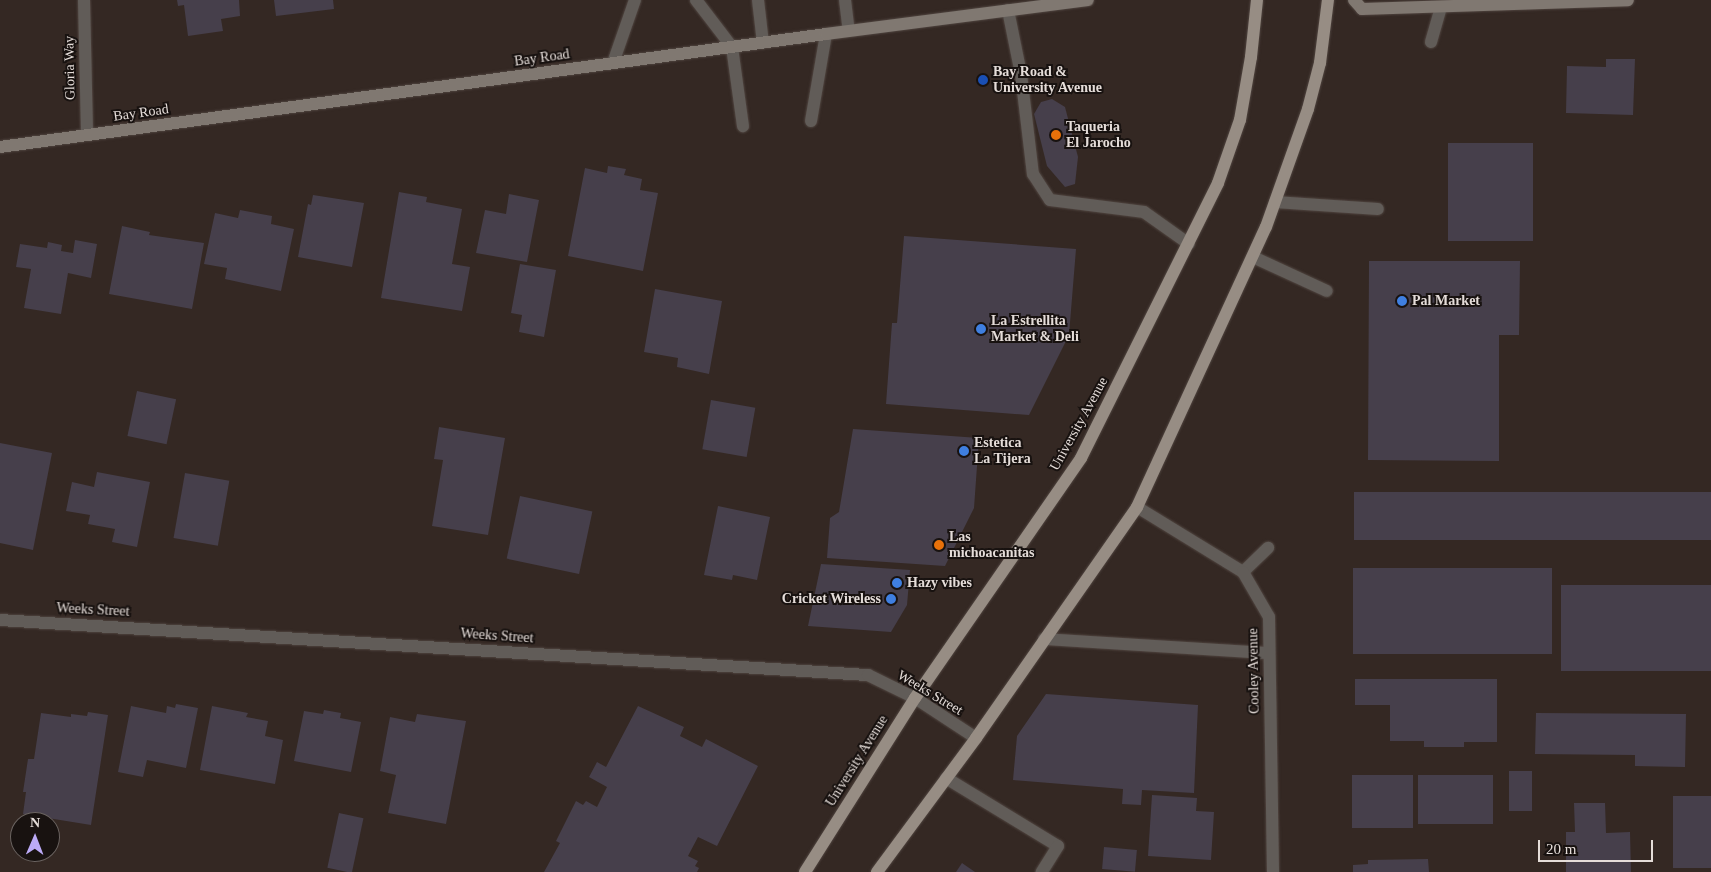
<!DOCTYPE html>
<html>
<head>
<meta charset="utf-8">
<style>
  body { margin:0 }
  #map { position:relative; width:1711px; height:872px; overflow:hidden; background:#342823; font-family:"Times New Roman",serif }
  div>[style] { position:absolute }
  .building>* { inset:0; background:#463f4b; transform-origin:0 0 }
  .roads { filter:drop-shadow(0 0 1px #504540) drop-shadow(0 0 1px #504540) }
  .lane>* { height:12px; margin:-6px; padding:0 6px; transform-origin:6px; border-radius:6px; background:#615c58 }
  .street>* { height:12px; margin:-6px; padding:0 6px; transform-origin:6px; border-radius:6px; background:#615c58 }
  .secondary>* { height:12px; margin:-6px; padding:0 6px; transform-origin:6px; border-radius:6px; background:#807871 }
  .primary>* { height:12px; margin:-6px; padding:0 6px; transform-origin:6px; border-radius:6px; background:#978d84 }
  .dots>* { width:14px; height:14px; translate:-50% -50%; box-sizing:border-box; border:2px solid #181210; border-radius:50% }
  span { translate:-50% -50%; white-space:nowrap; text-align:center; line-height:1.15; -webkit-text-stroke:4px #181210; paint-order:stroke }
  .street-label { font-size:14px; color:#e5ddd9 }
  .poi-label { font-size:14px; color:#e5ddd9; font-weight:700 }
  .left { translate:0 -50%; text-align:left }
  .right { translate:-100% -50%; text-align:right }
  .north { position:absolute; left:10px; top:812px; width:50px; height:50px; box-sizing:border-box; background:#181210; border:1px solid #6a6360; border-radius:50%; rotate:1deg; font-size:14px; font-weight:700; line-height:20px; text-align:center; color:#e5ddd9 }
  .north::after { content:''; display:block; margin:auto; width:18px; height:22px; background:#bbaaf6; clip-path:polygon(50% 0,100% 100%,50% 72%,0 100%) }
  .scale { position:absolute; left:1538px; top:840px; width:115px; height:22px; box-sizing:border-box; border:2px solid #e5ddd9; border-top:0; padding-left:6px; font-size:15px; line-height:18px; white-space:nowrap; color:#e5ddd9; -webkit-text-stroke:4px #181210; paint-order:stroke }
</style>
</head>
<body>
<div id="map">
  <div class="building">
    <div style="clip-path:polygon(177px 0,239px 0,240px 16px,221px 19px,223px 31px,188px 36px,184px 5px,178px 6px)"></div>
    <div style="clip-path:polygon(274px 0,333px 0,334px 9px,276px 16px)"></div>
    <div style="clip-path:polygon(1606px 59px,1635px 59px,1633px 115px,1566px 113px,1567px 66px,1606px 67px)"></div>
    <div style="clip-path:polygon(1052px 99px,1065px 107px,1078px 157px,1075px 184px,1065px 187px,1047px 166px,1034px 114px,1041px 102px)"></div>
    <div style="left:1448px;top:143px;width:85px;height:98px"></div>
    <div style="clip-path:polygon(608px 166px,626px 169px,624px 175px,642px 179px,640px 190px,658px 193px,643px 271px,568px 256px,585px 168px,607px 173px)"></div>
    <div style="clip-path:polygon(399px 192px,427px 197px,426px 202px,462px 209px,452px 264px,470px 267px,462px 311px,381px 298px)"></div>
    <div style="clip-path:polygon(509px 194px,539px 200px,527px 262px,476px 253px,485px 210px,506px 214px)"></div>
    <div style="clip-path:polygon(313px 195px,364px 203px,352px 267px,298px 257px,308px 204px,311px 205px)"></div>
    <div style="clip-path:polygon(240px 210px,272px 216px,271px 224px,294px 229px,281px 291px,225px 279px,227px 268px,204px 264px,215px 213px,238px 218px)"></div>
    <div style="clip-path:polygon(122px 226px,150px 232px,149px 235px,204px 243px,192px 309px,109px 294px)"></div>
    <div style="clip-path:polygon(904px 236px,1076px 249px,1069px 335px,1029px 415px,886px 404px,892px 323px,897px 323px)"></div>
    <div style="clip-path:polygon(75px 240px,97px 244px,91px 278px,68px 273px,61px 314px,24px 308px,31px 269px,16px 267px,20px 244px,47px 248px,48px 242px,62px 245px,61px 251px,73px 253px)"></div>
    <div style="clip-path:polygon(1369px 261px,1520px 261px,1519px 335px,1499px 335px,1499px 461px,1368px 460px)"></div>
    <div style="clip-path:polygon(520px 264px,556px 270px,544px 337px,519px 332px,522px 315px,511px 313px)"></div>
    <div style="clip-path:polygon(655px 289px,722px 301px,709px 374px,677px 367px,678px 358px,644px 352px)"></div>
    <div style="left:137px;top:391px;width:40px;height:46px;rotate:12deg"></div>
    <div style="left:711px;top:400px;width:45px;height:50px;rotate:10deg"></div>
    <div style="clip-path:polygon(439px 427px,505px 438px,488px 535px,432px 526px,443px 460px,434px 459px)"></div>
    <div style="clip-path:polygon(853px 429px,979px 438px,974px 508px,945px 566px,827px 558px,830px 518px,839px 512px)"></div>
    <div style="clip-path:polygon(0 443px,52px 453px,33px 550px,0 543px)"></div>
    <div style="clip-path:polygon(97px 472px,150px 482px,137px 547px,112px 542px,115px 529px,88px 524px,90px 515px,66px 511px,72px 482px,94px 487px)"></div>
    <div style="left:185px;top:473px;width:45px;height:66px;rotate:10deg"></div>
    <div style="left:1711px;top:492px;width:48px;height:357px;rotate:90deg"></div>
    <div style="left:520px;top:496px;width:74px;height:64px;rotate:12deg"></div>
    <div style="clip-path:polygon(718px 506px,770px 517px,757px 580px,733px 575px,732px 580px,704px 575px)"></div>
    <div style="clip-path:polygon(821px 564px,910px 570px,907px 605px,891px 632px,808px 626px)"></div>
    <div style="left:1353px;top:568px;width:199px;height:86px"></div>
    <div style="left:1561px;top:585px;width:150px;height:86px"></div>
    <div style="clip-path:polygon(1355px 679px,1497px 679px,1497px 742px,1464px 742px,1464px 747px,1424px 747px,1424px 741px,1390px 741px,1390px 705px,1355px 705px)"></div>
    <div style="clip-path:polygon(1046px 694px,1198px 705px,1194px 793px,1142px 790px,1141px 805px,1122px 804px,1123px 789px,1013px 780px,1017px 736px)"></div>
    <div style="clip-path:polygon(176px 704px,198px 708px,186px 768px,147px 760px,143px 777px,118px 772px,131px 706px,166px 713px,167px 706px,175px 708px)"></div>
    <div style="clip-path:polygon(212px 706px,248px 713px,246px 717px,268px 721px,265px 736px,283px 740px,275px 784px,200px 770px)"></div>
    <div style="clip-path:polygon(638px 706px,684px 727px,680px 736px,702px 747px,706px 739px,758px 766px,717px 846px,698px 837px,688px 856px,698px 861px,695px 866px,699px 868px,697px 872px,544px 872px,560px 843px,556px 841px,576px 801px,583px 805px,586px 801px,597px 807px,607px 787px,589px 777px,597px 762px,606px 767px)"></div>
    <div style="clip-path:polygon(324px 710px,341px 713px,340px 718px,361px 722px,351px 772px,294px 761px,304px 711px,323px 714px)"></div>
    <div style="clip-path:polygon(88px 712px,108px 715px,91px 825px,23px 814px,26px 792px,23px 792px,28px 759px,34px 759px,41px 713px,71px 717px,71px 714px,87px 716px)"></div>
    <div style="clip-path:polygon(1536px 713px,1686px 714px,1685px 767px,1635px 766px,1635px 755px,1535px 754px)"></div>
    <div style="clip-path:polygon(417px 714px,466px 721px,446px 824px,388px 813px,396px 775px,380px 771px,390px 717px,415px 722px)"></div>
    <div style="left:1509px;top:771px;width:23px;height:40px"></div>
    <div style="left:1352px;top:775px;width:61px;height:53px"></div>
    <div style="left:1418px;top:775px;width:75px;height:49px"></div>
    <div style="clip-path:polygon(1152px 795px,1197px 798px,1196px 811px,1214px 812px,1211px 860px,1148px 856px)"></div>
    <div style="left:1673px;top:796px;width:38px;height:72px"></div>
    <div style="clip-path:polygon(1574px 803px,1605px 803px,1606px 833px,1630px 832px,1631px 872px,1566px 872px,1566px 832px,1575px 832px)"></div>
    <div style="left:339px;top:813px;width:25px;height:56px;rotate:12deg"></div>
    <div style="left:1104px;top:847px;width:33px;height:22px;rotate:5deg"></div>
    <div style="clip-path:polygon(1428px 859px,1429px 872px,1353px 872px,1353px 865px,1368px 864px,1368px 860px)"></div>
    <div style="clip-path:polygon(962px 863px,975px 872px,956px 872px)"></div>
  </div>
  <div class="roads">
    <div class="lane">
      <div style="left:696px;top:0;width:59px;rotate:52.5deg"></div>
      <div style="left:732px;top:47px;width:80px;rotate:82.1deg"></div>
      <div style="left:758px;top:0;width:43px;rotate:83.4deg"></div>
      <div style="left:845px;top:0;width:31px;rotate:83deg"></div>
      <div style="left:1008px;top:10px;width:65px;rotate:78.5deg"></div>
      <div style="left:1021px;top:74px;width:101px;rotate:83.2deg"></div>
      <div style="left:1033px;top:174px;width:31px;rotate:57deg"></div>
      <div style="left:1050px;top:200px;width:95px;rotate:7.3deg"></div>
      <div style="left:1144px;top:212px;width:55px;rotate:35.4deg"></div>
      <div style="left:1431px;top:42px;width:35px;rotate:-74deg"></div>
      <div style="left:613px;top:63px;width:67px;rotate:-70.8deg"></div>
      <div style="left:811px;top:121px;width:88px;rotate:-80.2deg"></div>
      <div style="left:1275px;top:202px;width:103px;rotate:3.9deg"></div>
      <div style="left:1253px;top:257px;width:81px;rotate:24.7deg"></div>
      <div style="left:1243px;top:572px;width:35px;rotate:-44deg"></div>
      <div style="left:1044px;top:639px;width:225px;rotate:3.6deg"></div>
      <div style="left:946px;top:778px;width:131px;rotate:31.3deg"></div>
      <div style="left:1058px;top:846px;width:31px;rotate:122deg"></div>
    </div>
    <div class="street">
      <div style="left:84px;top:0;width:135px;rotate:88.7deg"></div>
      <div style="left:1137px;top:507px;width:124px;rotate:31.5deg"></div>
      <div style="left:1243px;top:572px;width:52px;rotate:60deg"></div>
      <div style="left:1269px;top:617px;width:255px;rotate:89.1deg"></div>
      <div style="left:0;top:620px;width:870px;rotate:3.63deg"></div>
      <div style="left:868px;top:675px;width:52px;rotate:26.1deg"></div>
      <div style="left:915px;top:698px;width:73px;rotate:33.3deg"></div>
    </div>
    <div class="secondary">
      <div style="left:1354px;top:0;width:12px;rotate:48deg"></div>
      <div style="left:1362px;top:9px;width:266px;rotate:-1.9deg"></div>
      <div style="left:0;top:147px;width:834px;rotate:-7.79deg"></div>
      <div style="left:826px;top:34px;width:264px;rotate:-7.4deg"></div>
    </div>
    <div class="primary">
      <div style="left:805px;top:872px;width:206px;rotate:-57.7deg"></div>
      <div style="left:915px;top:698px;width:292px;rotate:-55.3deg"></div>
      <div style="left:1081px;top:458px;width:307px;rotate:-63.5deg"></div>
      <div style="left:1218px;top:183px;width:67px;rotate:-70.8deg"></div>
      <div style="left:1240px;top:120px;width:64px;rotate:-80.1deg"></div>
      <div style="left:1251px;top:57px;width:57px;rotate:-84deg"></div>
      <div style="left:877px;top:872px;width:167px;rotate:-53.5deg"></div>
      <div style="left:976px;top:738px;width:282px;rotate:-55.1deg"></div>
      <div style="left:1137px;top:507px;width:308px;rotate:-65.3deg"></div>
      <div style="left:1266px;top:227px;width:125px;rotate:-70.4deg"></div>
      <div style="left:1308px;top:109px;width:48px;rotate:-75.4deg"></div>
      <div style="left:1320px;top:63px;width:64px;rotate:-82.8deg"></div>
    </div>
  </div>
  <div class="dots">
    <div style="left:983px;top:80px;background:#1a4fb4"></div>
    <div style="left:1056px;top:135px;background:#e8710a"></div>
    <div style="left:1402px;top:301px;background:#3f7fe0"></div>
    <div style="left:981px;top:329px;background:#3f7fe0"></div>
    <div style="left:964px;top:451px;background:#3f7fe0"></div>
    <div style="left:939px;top:545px;background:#e8710a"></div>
    <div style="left:897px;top:583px;background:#3f7fe0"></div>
    <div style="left:891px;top:599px;background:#3f7fe0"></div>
  </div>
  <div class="street-label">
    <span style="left:542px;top:58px;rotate:-8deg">Bay Road</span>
    <span style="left:70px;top:68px;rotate:-91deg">Gloria Way</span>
    <span style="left:141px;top:113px;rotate:-8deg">Bay Road</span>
    <span style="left:1079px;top:424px;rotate:-61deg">University Avenue</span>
    <span style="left:93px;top:610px;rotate:3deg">Weeks Street</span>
    <span style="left:497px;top:636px;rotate:4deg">Weeks Street</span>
    <span style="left:1254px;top:671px;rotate:-91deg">Cooley Avenue</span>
    <span style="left:930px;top:693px;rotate:31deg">Weeks Street</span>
    <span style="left:857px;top:761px;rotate:-58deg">University Avenue</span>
  </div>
  <div class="poi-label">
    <span class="left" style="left:993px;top:80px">Bay Road &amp;<br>University Avenue</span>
    <span class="left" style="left:1066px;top:135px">Taqueria<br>El Jarocho</span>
    <span class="left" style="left:1412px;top:301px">Pal Market</span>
    <span class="left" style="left:991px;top:329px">La Estrellita<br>Market &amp; Deli</span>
    <span class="left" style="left:974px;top:451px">Estetica<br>La Tijera</span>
    <span class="left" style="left:949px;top:545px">Las<br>michoacanitas</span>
    <span class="left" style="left:907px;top:583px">Hazy vibes</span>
    <span class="right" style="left:881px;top:599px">Cricket Wireless</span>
  </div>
  <div class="north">N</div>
  <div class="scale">20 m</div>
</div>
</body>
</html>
